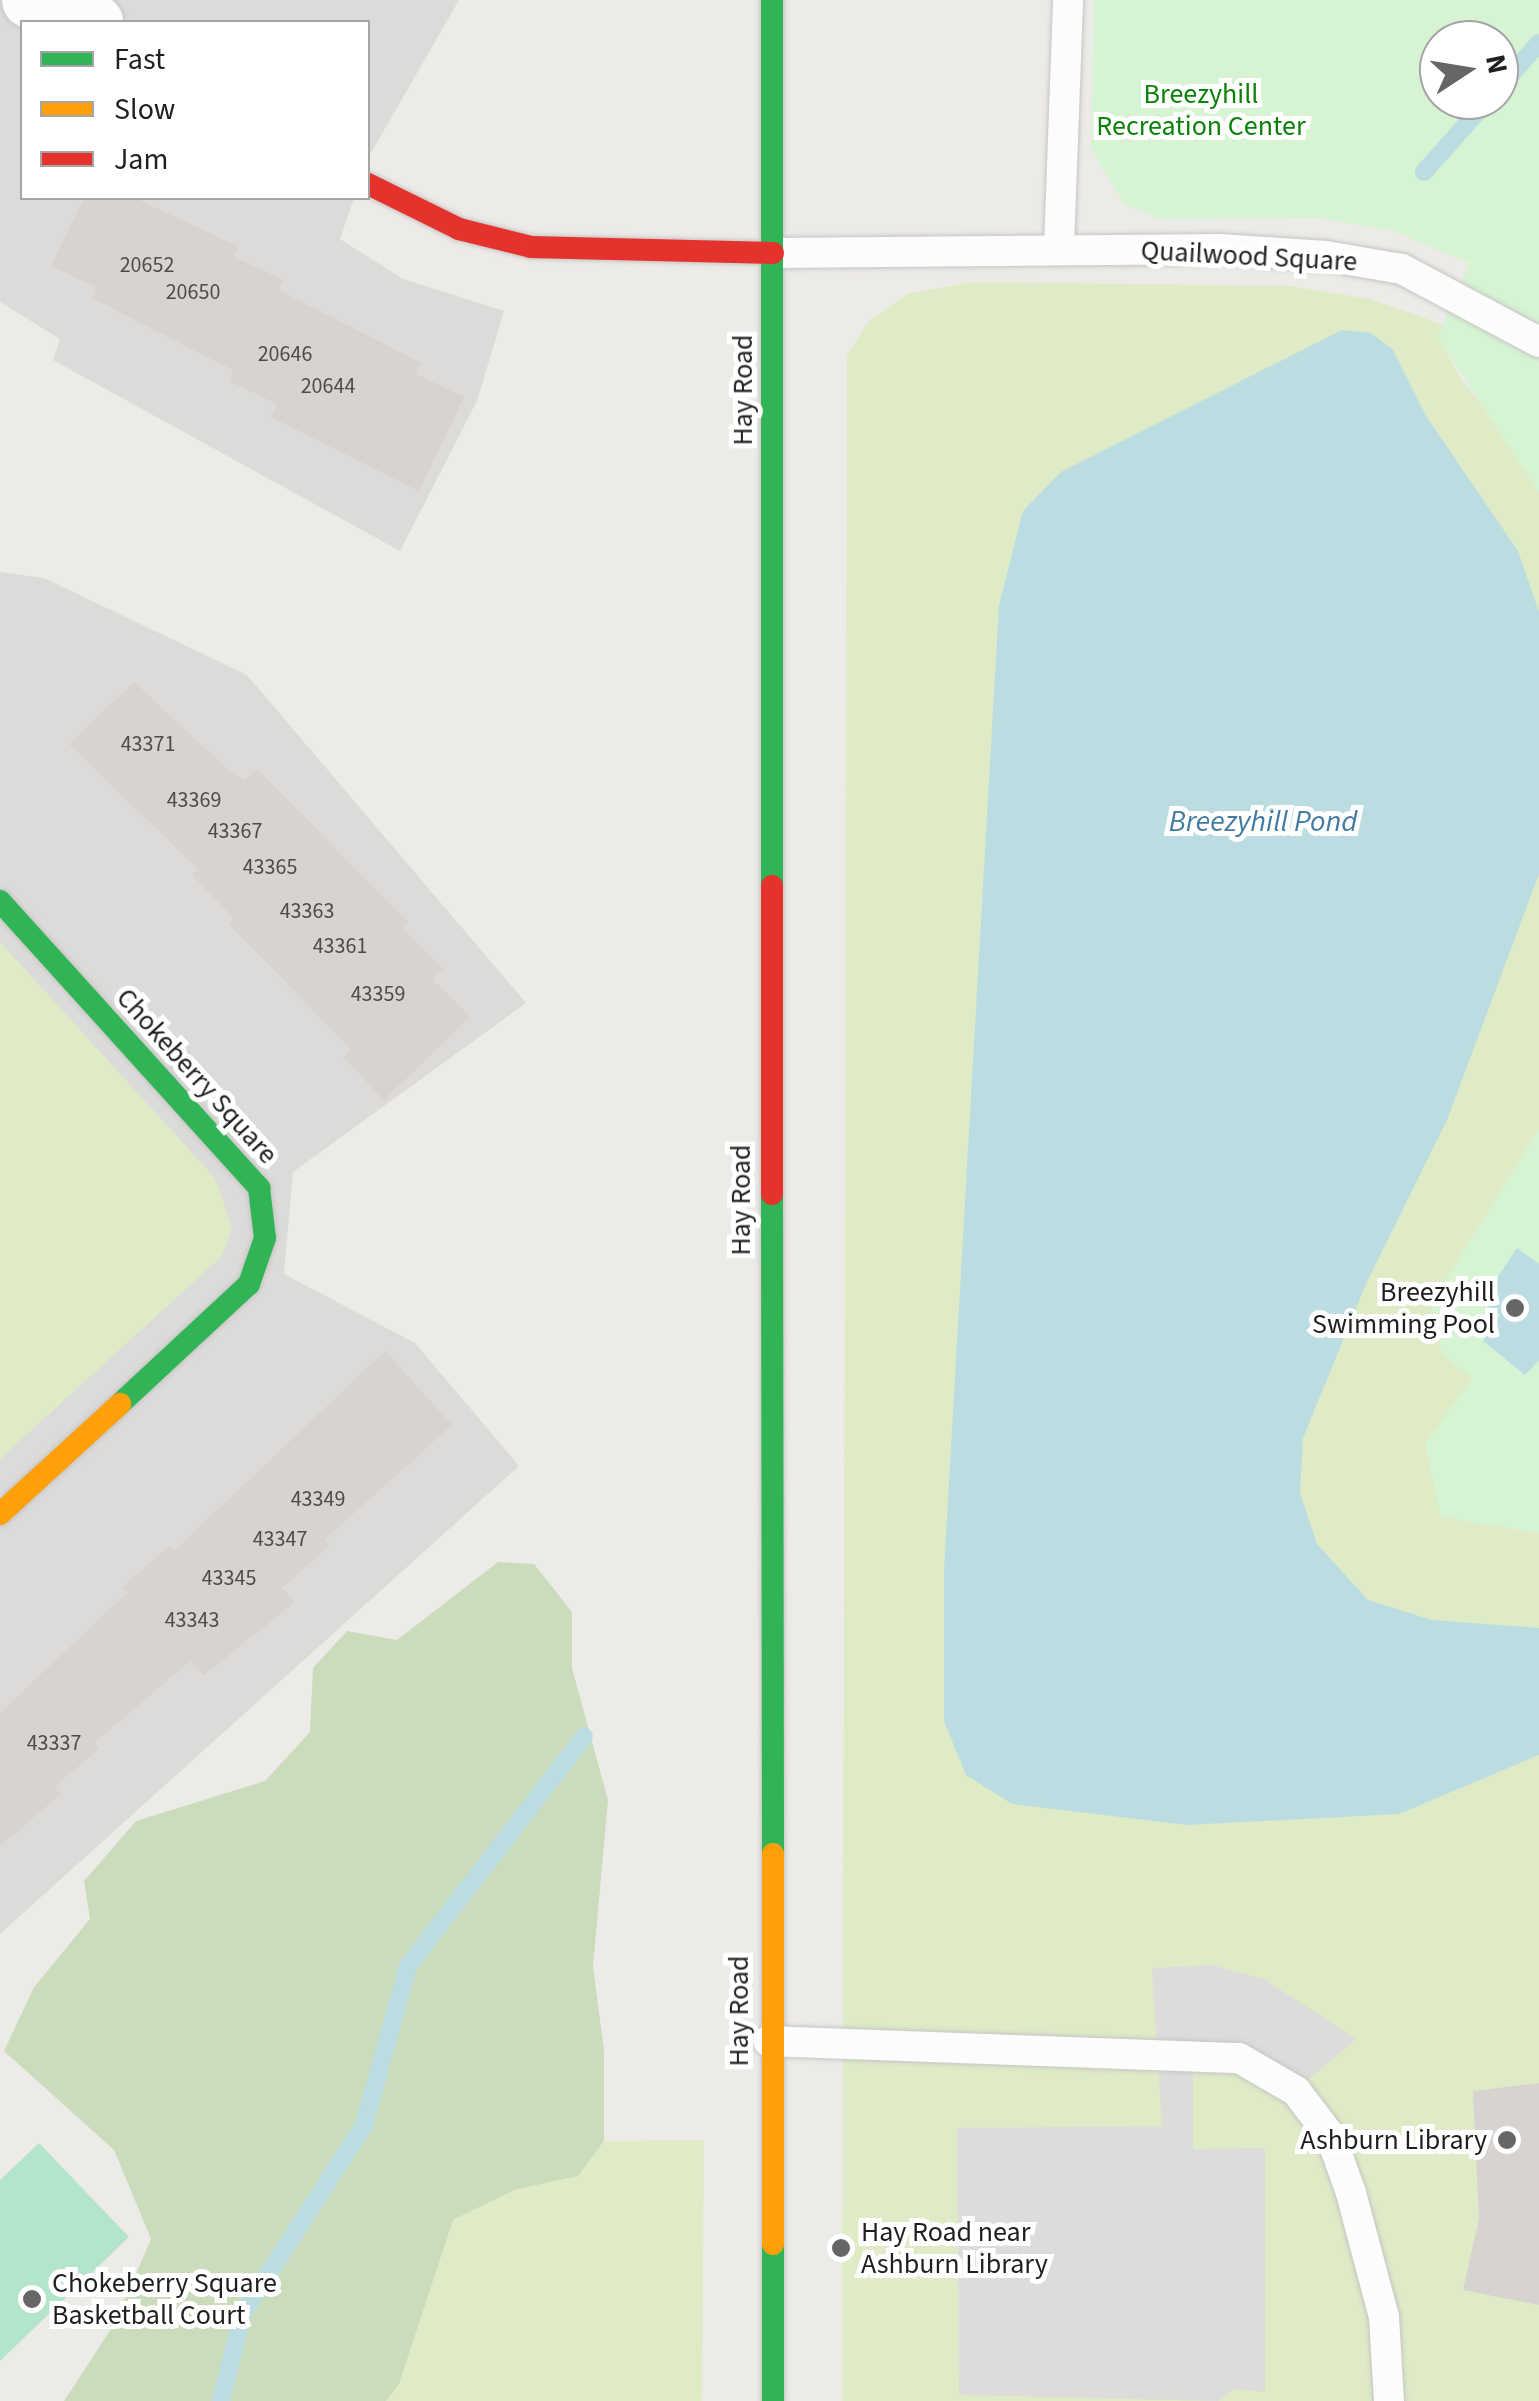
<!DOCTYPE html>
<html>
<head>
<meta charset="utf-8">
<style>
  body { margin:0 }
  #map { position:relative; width:1539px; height:2401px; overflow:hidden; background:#edebe8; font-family:"Source Sans 3",sans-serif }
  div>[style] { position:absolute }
  .residential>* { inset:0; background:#dcdbd9 }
  .grass>* { inset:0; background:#deebc6 }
  .forest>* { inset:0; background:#cbdcbd }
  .park>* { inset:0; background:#d6f3d3 }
  .pitch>* { inset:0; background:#b2e5ca }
  .parking>* { inset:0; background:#dddcdb }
  .water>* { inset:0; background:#bbdde1 }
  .stream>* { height:18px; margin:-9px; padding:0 9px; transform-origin:9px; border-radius:9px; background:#bbdde1 }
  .building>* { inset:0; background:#d6d3d0 }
  .roads { filter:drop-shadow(0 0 2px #c6c5c4) drop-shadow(0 0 2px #c6c5c4) }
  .lane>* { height:30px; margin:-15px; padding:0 15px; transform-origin:15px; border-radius:15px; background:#fcfcfc }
  .street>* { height:55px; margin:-27.5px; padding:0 27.5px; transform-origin:27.5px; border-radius:27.5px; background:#fcfcfc }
  .fast>* { height:22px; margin:-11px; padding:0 11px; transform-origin:11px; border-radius:11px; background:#30b455 }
  .slow>* { height:22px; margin:-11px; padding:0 11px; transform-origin:11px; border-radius:11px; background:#ff9f0a }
  .jam>* { height:22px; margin:-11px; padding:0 11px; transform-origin:11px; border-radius:11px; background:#e5322d }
  .dots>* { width:28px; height:28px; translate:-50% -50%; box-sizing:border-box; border:5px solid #fff; border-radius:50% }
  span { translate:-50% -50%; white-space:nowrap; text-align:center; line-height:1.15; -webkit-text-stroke:10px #fff; paint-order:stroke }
  .number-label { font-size:22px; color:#4d4c4b }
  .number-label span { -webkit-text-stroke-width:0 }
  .park-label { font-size:28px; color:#0c810a }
  .street-label { font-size:28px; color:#1f1f1f }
  .poi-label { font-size:28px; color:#1f1f1f }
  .right { translate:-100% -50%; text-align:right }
  .left { translate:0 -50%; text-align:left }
  .water-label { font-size:30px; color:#437ca1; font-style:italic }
  .legend { position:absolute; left:20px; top:20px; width:350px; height:180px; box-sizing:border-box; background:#fff; border:2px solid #a5a5a5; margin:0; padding:12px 18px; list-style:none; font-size:30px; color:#1f1f1f }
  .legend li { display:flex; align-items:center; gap:20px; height:50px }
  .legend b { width:50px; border:2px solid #a5a5a5 }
  .north { position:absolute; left:1419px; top:20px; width:100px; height:100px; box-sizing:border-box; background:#fff; border:2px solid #a5a5a5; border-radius:50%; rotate:78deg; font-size:28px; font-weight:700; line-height:40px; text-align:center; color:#1f1f1f }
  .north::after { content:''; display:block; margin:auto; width:35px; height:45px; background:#676665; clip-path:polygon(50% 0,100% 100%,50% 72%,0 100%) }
</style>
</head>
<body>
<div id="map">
  <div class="residential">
    <div style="clip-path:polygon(0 0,459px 0,368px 158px,368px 22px,22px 22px,22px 198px,354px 198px,340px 239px,403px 279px,504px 311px,477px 401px,400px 551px,53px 360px,60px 339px,0 302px)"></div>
    <div style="clip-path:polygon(0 572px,44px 578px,247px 675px,526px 1003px,293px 1172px,284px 1274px,415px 1343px,519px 1466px,0 1934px)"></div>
  </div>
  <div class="grass">
    <div style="clip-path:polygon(971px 282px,1291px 286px,1370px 299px,1444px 325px,1439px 339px,1461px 379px,1518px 451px,1539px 493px,1539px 1129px,1431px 1304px,1472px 1378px,1442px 1517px,1539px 1533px,1539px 2401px,842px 2401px,847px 356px,867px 323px,907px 294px)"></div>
    <div style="clip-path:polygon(0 942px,215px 1178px,232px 1228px,222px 1256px,0 1459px)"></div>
    <div style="clip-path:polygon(704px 2140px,702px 2401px,386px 2401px,399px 2383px,453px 2220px,514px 2190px,578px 2176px,604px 2141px)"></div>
  </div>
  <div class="forest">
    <div style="clip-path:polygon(498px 1562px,534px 1564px,572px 1612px,572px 1668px,608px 1800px,593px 1967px,604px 2050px,604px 2141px,578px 2176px,514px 2190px,453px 2220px,399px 2384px,386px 2401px,64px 2401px,113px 2326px,151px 2239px,114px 2150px,4px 2051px,34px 1987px,90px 1919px,84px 1881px,136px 1821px,265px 1781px,310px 1732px,313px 1668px,347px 1631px,397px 1640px)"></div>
  </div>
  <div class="park">
    <div style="clip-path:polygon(evenodd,1094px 0,1539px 0,1539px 493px,1438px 338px,1469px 263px,1390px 230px,1317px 218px,1160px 219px,1124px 204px,1091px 149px,1094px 0,1439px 40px,1499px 40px,1499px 100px,1439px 100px,1439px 40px)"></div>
    <div style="clip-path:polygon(1539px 1129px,1539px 1533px,1441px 1517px,1425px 1444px,1472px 1378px,1442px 1354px,1431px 1304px)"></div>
  </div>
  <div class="pitch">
    <div style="clip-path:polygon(39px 2143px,129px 2237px,0 2361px,0 2180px)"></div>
  </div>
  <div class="parking">
    <div style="clip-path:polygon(1212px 1965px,1264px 1979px,1356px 2039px,1296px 2091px,1193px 2059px,1193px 2149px,1265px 2148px,1265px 2392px,1233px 2389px,1218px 2401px,959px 2395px,957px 2128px,1162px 2126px,1152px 1968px)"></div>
  </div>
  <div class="water">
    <div style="clip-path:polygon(1342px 330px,1371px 333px,1393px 350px,1426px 416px,1518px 551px,1539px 612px,1539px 874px,1447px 1120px,1366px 1284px,1303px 1438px,1300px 1493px,1317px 1544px,1368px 1600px,1432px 1620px,1539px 1628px,1539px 1755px,1399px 1814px,1187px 1825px,1012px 1804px,966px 1775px,944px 1721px,944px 1570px,999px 605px,1023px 511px,1061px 472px)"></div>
    <div style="clip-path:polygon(1517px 1248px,1539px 1264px,1539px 1360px,1525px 1375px,1483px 1341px,1500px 1315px,1482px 1301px)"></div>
  </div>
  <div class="stream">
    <div style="left:1499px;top:88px;width:60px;rotate:-48.4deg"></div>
    <div style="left:1424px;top:172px;width:96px;rotate:-48.4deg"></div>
    <div style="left:221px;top:2401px;width:91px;rotate:-76deg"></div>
    <div style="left:243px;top:2313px;width:224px;rotate:-57.2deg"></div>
    <div style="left:364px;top:2125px;width:165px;rotate:-74.5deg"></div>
    <div style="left:408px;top:1966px;width:289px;rotate:-52.5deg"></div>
  </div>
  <div class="building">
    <div style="clip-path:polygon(84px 198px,135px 198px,239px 247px,234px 257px,283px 280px,278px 290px,422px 363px,416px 374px,464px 397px,419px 491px,271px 417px,277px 404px,229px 381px,233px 370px,92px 298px,96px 287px,51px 266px)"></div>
    <div style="clip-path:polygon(134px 682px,227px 769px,245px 780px,257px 769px,408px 922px,402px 928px,443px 969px,432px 979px,470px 1017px,384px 1100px,343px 1057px,351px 1049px,228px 923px,234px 918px,192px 875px,198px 869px,69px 744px)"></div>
    <div style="clip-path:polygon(385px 1351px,452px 1425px,325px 1539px,330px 1545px,282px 1588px,295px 1602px,204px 1675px,190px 1661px,94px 1743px,99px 1749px,54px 1787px,61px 1794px,0 1846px,0 1713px,128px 1592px,123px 1587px,169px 1546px,174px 1551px)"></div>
    <div style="clip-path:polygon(1539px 2083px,1539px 2305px,1463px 2290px,1479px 2219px,1473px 2091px)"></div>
  </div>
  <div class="roads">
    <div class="lane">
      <div style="left:1059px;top:248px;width:248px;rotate:-87.9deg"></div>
      <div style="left:773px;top:253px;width:447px;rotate:-0.5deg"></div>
      <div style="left:1220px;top:249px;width:106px;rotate:3.8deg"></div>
      <div style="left:1326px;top:256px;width:77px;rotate:9.7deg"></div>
      <div style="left:1402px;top:269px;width:155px;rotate:28.1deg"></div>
      <div style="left:768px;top:2041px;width:471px;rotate:2.1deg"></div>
      <div style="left:1239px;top:2058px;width:66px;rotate:30.1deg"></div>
      <div style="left:1296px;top:2091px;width:58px;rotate:52.7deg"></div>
      <div style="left:1331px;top:2137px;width:59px;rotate:70.3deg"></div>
      <div style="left:1351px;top:2193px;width:128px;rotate:75.1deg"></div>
      <div style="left:1384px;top:2317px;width:84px;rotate:86.6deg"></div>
    </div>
    <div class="street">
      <div style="left:29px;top:0;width:70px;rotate:18.4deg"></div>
    </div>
    <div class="fast">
      <div style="left:772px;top:0;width:886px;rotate:90deg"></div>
      <div style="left:0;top:901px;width:387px;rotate:47.9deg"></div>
      <div style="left:259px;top:1188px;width:50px;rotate:83.2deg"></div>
      <div style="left:265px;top:1238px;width:49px;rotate:109.2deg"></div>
      <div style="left:249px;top:1284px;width:176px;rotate:137.1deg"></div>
      <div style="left:772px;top:1194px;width:660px;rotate:89.91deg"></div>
      <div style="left:773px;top:2244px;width:157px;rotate:90deg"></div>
    </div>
    <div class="slow">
      <div style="left:0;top:1514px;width:163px;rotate:-42.5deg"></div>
      <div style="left:773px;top:1854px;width:390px;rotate:90deg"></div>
    </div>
    <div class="jam">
      <div style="left:368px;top:184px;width:102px;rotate:26.3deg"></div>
      <div style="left:459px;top:229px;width:74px;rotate:14deg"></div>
      <div style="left:531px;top:247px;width:242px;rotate:1.4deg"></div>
      <div style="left:772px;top:886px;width:308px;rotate:90deg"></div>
    </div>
  </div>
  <div class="dots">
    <div style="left:1515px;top:1308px;background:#676665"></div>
    <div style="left:1507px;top:2140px;background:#676665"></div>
    <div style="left:841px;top:2248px;background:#676665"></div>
    <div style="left:32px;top:2299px;background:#676665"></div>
  </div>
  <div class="number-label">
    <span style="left:147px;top:266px">20652</span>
    <span style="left:193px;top:293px">20650</span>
    <span style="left:285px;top:355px">20646</span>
    <span style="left:328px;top:387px">20644</span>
    <span style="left:148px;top:745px">43371</span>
    <span style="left:194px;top:801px">43369</span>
    <span style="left:235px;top:832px">43367</span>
    <span style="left:270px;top:868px">43365</span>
    <span style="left:307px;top:912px">43363</span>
    <span style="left:340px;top:947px">43361</span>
    <span style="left:378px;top:995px">43359</span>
    <span style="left:318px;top:1500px">43349</span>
    <span style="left:280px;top:1540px">43347</span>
    <span style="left:229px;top:1579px">43345</span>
    <span style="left:192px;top:1621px">43343</span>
    <span style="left:54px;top:1744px">43337</span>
  </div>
  <div class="park-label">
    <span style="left:1201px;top:110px">Breezyhill<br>Recreation Center</span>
  </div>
  <div class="street-label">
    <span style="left:1249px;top:256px;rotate:3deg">Quailwood Square</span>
    <span style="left:743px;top:390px;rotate:-90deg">Hay Road</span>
    <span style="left:197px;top:1076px;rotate:48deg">Chokeberry Square</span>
    <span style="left:741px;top:1200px;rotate:-90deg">Hay Road</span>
    <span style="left:739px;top:2011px;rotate:-90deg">Hay Road</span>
  </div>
  <div class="poi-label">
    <span class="right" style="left:1495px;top:1308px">Breezyhill<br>Swimming Pool</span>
    <span class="right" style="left:1487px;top:2140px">Ashburn Library</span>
    <span class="left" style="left:861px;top:2248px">Hay Road near<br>Ashburn Library</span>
    <span class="left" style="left:52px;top:2299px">Chokeberry Square<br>Basketball Court</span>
  </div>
  <div class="water-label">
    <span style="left:1263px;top:822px">Breezyhill Pond</span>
  </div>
  <ul class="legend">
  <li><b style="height:12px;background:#30b455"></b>Fast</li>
  <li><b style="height:12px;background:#ff9f0a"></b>Slow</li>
  <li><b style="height:12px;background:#e5322d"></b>Jam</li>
  </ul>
  <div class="north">N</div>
</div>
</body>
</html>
